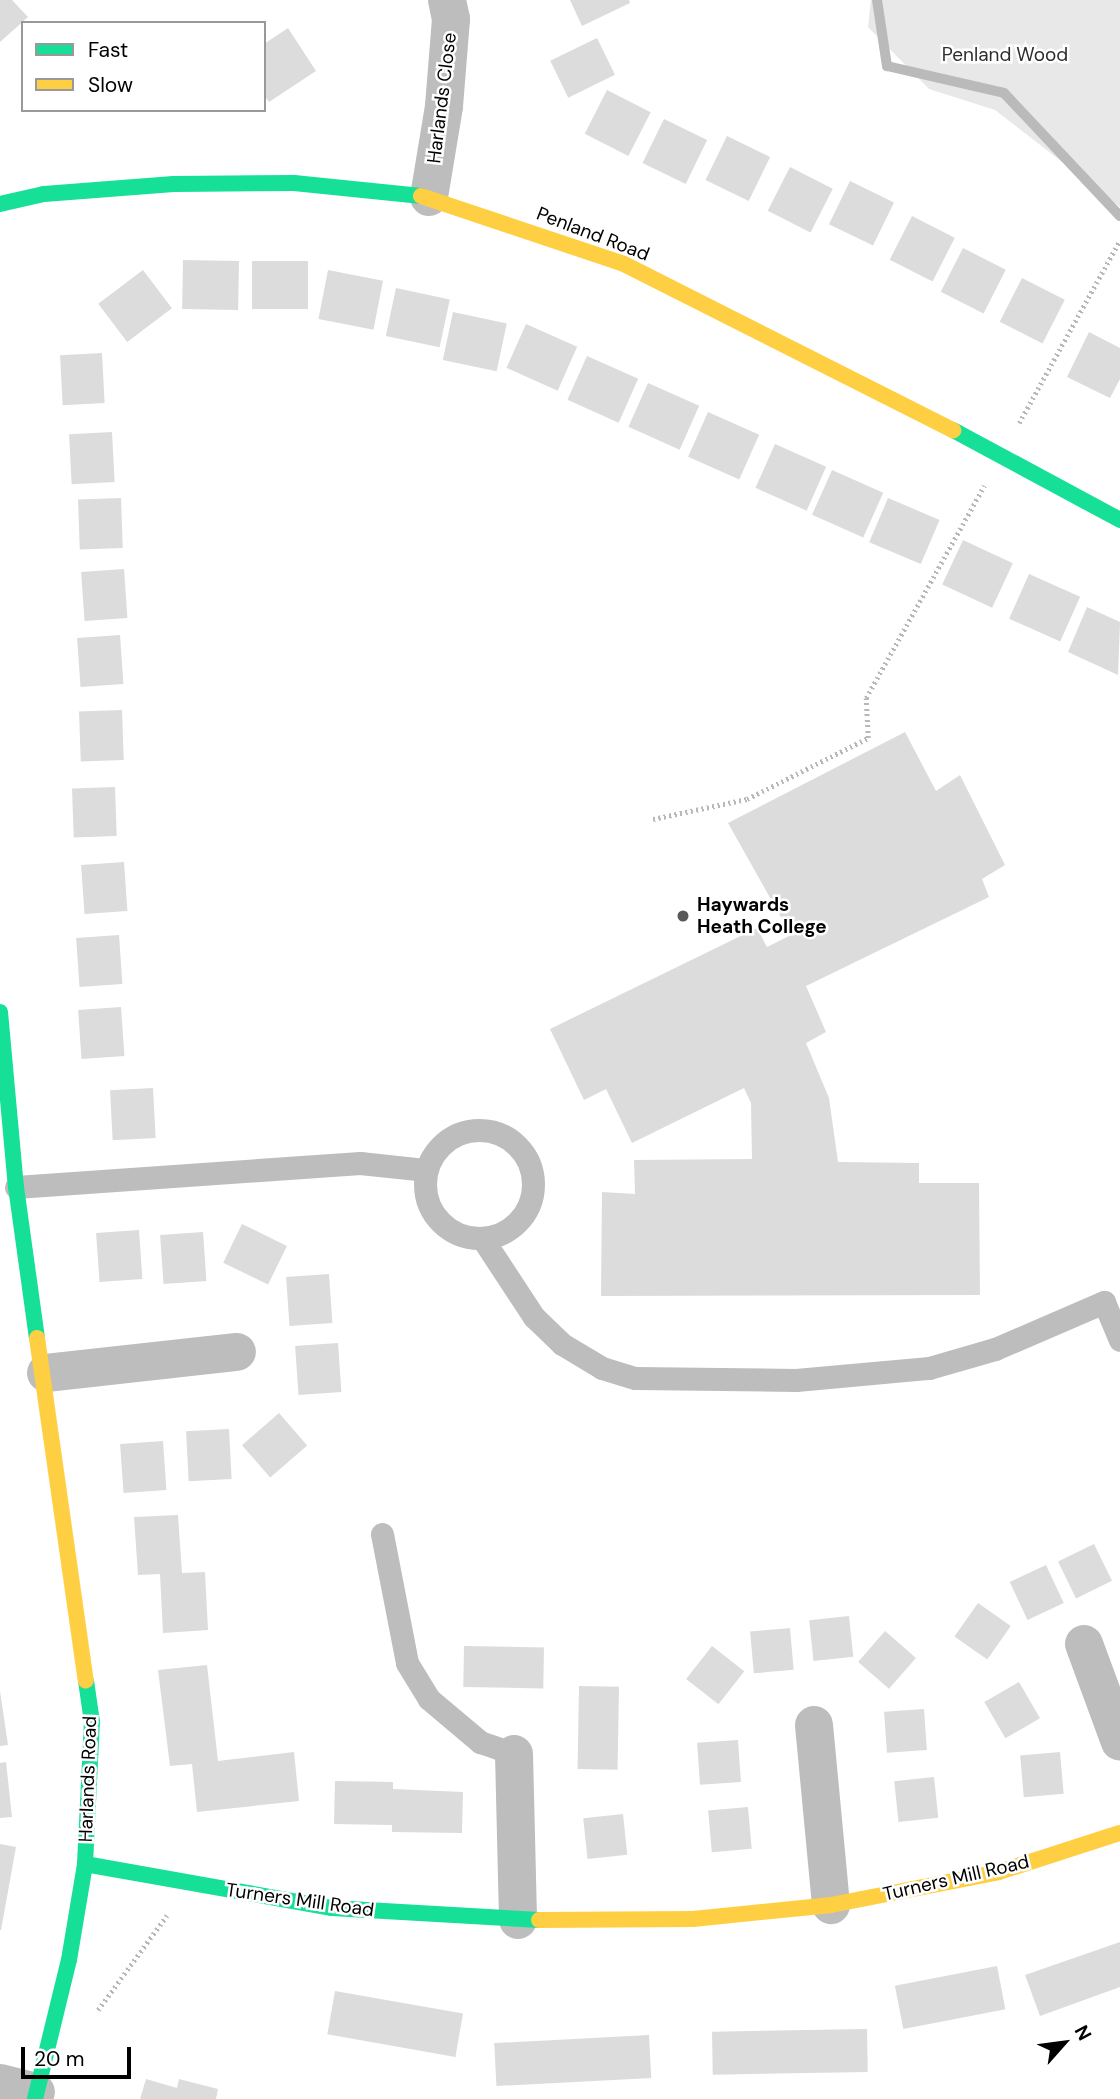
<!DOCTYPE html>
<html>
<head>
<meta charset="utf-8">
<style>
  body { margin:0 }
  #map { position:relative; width:1120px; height:2099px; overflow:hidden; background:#fff; font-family:"DM Sans",sans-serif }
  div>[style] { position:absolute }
  .green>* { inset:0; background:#e8e8e8 }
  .stream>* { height:10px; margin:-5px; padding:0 5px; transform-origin:5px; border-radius:5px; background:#bababa }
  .building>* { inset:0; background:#dcdcdc; transform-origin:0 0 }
  .path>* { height:4.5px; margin-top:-2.25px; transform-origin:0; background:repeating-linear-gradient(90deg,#b8b8b8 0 2px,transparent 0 5.5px) }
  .lane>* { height:23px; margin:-11.5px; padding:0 11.5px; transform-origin:11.5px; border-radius:11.5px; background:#bdbdbd }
  .lane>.ring { margin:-11.5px; padding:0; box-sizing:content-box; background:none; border:23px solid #bdbdbd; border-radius:50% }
  .street>* { height:38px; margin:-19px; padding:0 19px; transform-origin:19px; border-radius:19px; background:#bdbdbd }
  .fast>* { height:16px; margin:-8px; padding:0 8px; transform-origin:8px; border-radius:8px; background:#16e098 }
  .slow>* { height:16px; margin:-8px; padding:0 8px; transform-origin:8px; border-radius:8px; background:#ffcf43 }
  .dots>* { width:19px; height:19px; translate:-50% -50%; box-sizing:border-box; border:4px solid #fff; border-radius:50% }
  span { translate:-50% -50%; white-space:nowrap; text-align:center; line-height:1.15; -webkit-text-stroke:5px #fff; paint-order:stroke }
  .park-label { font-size:19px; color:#2d2d2d }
  .street-label { font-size:19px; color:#000 }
  .poi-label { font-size:19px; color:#000; font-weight:700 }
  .left { translate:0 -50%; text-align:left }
  .legend { position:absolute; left:21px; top:21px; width:245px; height:91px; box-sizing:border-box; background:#fff; border:2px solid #999; margin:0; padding:9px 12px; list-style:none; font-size:21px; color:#000 }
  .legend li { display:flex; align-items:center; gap:14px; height:35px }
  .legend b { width:35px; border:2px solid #999 }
  .north { position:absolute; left:1029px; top:2008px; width:70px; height:70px; -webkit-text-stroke:5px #fff; paint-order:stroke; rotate:62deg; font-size:19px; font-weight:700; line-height:28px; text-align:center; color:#000 }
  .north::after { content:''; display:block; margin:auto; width:24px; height:32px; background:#000; clip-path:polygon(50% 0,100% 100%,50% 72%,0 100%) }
  .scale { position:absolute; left:21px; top:2047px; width:110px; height:32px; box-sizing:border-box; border:4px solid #000; border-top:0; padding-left:9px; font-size:21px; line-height:24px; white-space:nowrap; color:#000; -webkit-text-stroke:5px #fff; paint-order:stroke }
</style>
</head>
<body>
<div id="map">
  <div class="green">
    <div style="clip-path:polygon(871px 0,1120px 0,1120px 207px,995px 110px,929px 89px,868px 27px)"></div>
  </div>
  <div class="stream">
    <div style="left:877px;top:0;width:67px;rotate:81.4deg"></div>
    <div style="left:887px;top:66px;width:120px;rotate:13deg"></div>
    <div style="left:1004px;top:93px;width:169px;rotate:46.7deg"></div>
  </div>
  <div class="building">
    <div style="clip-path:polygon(0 0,12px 0,28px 17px,0 42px)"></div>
    <div style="clip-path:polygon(570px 0,629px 0,630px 3px,582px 26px)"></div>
    <div style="clip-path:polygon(288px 28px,316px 71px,269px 102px,264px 95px,264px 44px)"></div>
    <div style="left:597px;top:38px;width:41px;height:52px;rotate:64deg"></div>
    <div style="left:607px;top:90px;width:49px;height:49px;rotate:27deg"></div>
    <div style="left:664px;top:119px;width:48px;height:49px;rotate:26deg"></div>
    <div style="left:727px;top:136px;width:48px;height:49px;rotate:26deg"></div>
    <div style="left:790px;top:167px;width:48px;height:49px;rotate:27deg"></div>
    <div style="left:850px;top:181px;width:49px;height:48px;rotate:26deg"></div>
    <div style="left:912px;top:216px;width:48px;height:49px;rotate:27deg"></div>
    <div style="left:963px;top:248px;width:48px;height:49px;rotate:27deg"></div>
    <div style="left:183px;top:260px;width:56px;height:49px;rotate:1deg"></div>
    <div style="left:252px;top:261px;width:56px;height:48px"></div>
    <div style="left:143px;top:270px;width:48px;height:56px;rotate:53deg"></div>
    <div style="left:328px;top:270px;width:56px;height:50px;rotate:11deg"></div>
    <div style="left:1022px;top:278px;width:48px;height:49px;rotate:27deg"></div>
    <div style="left:396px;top:288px;width:55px;height:49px;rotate:12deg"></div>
    <div style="left:453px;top:312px;width:55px;height:49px;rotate:12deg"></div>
    <div style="left:526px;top:324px;width:56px;height:48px;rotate:24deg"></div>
    <div style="clip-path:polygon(1089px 332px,1120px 348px,1120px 379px,1110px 398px,1067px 377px)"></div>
    <div style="left:102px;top:353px;width:50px;height:42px;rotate:87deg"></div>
    <div style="left:587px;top:356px;width:56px;height:48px;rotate:24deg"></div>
    <div style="left:648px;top:383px;width:56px;height:48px;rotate:24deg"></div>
    <div style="left:708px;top:412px;width:56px;height:49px;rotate:24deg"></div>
    <div style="left:112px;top:432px;width:50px;height:43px;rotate:87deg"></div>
    <div style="left:775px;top:444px;width:56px;height:48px;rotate:24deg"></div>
    <div style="left:832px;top:470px;width:56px;height:49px;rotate:24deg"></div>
    <div style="left:121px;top:498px;width:50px;height:43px;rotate:88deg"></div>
    <div style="left:888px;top:498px;width:56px;height:48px;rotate:23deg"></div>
    <div style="left:963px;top:540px;width:55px;height:49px;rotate:25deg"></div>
    <div style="left:124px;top:569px;width:49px;height:43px;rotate:86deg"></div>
    <div style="left:1029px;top:574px;width:56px;height:49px;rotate:24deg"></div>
    <div style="clip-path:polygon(1087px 607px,1120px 622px,1118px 675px,1068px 652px)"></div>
    <div style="left:120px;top:635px;width:49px;height:43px;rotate:86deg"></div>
    <div style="left:122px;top:710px;width:50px;height:43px;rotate:88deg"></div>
    <div style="clip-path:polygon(905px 732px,936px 791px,960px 775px,1005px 865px,982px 879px,989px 897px,806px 986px,826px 1032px,806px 1043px,829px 1098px,838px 1162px,919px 1163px,919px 1183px,979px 1183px,980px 1295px,601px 1296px,602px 1192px,635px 1194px,634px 1160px,752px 1159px,751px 1103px,744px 1088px,632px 1143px,606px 1089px,584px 1100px,550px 1029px,757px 928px,767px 947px,791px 935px,728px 823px)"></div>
    <div style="left:115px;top:787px;width:49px;height:43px;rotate:88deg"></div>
    <div style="left:124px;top:862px;width:49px;height:43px;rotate:86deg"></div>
    <div style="left:119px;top:935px;width:49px;height:43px;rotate:86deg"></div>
    <div style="left:121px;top:1007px;width:49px;height:43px;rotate:86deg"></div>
    <div style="left:153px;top:1088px;width:50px;height:43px;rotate:87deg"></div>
    <div style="left:242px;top:1224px;width:50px;height:43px;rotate:26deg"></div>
    <div style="left:139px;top:1230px;width:49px;height:43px;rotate:86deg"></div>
    <div style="left:203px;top:1232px;width:49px;height:43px;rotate:86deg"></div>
    <div style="left:329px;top:1274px;width:49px;height:43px;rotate:86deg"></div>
    <div style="left:338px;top:1343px;width:49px;height:43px;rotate:86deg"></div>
    <div style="left:279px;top:1413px;width:43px;height:49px;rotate:49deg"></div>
    <div style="left:229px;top:1429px;width:50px;height:43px;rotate:87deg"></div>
    <div style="left:163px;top:1441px;width:49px;height:43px;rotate:86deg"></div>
    <div style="clip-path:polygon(178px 1515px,182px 1573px,205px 1572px,208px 1630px,163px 1633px,160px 1574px,138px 1575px,134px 1517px)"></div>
    <div style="left:1094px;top:1544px;width:41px;height:40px;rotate:64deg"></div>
    <div style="left:1046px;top:1565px;width:42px;height:40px;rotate:65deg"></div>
    <div style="left:978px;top:1603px;width:40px;height:41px;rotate:35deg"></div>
    <div style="left:849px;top:1616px;width:41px;height:40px;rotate:84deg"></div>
    <div style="left:790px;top:1628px;width:42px;height:40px;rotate:85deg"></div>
    <div style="left:885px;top:1631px;width:41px;height:41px;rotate:41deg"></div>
    <div style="left:464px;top:1646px;width:80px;height:41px;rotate:1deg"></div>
    <div style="left:712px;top:1646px;width:41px;height:42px;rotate:38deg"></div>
    <div style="clip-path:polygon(207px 1665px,218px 1761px,294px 1752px,299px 1801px,197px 1812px,192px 1764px,170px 1766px,158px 1670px)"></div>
    <div style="left:1019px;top:1682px;width:42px;height:40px;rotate:60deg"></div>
    <div style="left:579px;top:1686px;width:40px;height:83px;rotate:1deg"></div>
    <div style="clip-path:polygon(0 1691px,8px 1745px,0 1746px)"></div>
    <div style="left:924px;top:1709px;width:41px;height:40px;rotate:86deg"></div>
    <div style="left:738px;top:1740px;width:42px;height:41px;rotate:86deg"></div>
    <div style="left:1060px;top:1752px;width:42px;height:40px;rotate:85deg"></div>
    <div style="clip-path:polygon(6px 1762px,12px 1817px,0 1818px,0 1763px)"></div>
    <div style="left:934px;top:1777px;width:41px;height:40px;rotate:84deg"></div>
    <div style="clip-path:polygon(335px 1781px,393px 1782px,393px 1789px,463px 1792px,462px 1833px,392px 1832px,392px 1825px,334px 1824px)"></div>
    <div style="left:748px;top:1807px;width:42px;height:40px;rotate:85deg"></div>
    <div style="left:623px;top:1814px;width:41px;height:40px;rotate:84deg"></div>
    <div style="clip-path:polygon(0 1844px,16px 1847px,1px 1930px,0 1930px)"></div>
    <div style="clip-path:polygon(1120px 1942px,1120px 1987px,1040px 2016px,1025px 1975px)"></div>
    <div style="left:997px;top:1966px;width:44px;height:104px;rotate:79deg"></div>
    <div style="left:335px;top:1991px;width:130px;height:44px;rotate:10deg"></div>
    <div style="left:867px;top:2029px;width:43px;height:155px;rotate:89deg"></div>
    <div style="left:649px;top:2035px;width:43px;height:155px;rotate:87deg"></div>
    <div style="clip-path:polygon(146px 2079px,177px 2088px,179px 2079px,218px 2089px,216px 2099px,140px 2099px)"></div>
  </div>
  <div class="path">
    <div style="left:1019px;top:423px;width:209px;rotate:-61.1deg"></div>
    <div style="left:653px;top:819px;width:96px;rotate:-12deg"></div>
    <div style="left:747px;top:799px;width:136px;rotate:-26.8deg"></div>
    <div style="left:868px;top:738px;width:40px;rotate:-92.9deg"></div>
    <div style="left:866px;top:698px;width:243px;rotate:-60.9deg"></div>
    <div style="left:98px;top:2010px;width:117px;rotate:-54deg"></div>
  </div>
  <div class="lane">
    <div class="ring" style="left:425px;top:1130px;width:85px;height:85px"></div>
    <div style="left:16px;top:1187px;width:345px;rotate:-4deg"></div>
    <div style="left:360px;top:1163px;width:65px;rotate:6.1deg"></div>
    <div style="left:484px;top:1241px;width:91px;rotate:56.7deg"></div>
    <div style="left:534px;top:1317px;width:39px;rotate:44deg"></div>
    <div style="left:562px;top:1344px;width:47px;rotate:31deg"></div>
    <div style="left:602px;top:1368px;width:34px;rotate:17deg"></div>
    <div style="left:635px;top:1378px;width:161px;rotate:0.7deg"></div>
    <div style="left:796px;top:1380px;width:134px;rotate:-5.2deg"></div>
    <div style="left:929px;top:1368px;width:69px;rotate:-16.1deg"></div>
    <div style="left:995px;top:1349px;width:119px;rotate:-23.3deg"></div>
    <div style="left:1104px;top:1302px;width:41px;rotate:67.2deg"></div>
    <div style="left:382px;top:1534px;width:131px;rotate:79deg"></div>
    <div style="left:407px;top:1663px;width:42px;rotate:58.6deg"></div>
    <div style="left:429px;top:1699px;width:67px;rotate:40.1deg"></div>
    <div style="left:480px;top:1742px;width:36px;rotate:19deg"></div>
  </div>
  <div class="street">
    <div style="left:429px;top:197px;width:92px;rotate:-80.6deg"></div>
    <div style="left:444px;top:106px;width:87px;rotate:-85.4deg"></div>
    <div style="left:451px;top:19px;width:19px;rotate:-102deg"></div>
    <div style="left:46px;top:1373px;width:192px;rotate:-6.3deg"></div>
    <div style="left:1084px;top:1644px;width:104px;rotate:69.8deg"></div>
    <div style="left:814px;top:1725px;width:181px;rotate:84.6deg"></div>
    <div style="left:514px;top:1754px;width:166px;rotate:88.6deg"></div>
    <div style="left:0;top:2083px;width:37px;rotate:14deg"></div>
  </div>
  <div class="fast">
    <div style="left:0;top:204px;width:45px;rotate:-12.8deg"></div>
    <div style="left:44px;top:194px;width:130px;rotate:-4.4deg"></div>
    <div style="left:174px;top:184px;width:120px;rotate:-0.5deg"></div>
    <div style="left:294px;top:183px;width:128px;rotate:5.8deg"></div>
    <div style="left:953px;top:430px;width:190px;rotate:28.3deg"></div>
    <div style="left:0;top:1012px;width:176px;rotate:84.8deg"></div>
    <div style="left:16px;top:1187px;width:152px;rotate:82.1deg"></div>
    <div style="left:85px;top:1864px;width:251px;rotate:10.1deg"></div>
    <div style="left:332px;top:1908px;width:207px;rotate:3.3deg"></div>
    <div style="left:35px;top:2099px;width:143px;rotate:-76.3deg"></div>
    <div style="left:69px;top:1960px;width:97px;rotate:-80.5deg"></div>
    <div style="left:85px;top:1864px;width:142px;rotate:-87.2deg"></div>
    <div style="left:92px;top:1722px;width:41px;rotate:-98.3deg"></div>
  </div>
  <div class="slow">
    <div style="left:421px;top:196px;width:214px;rotate:18.5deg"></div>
    <div style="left:624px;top:264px;width:369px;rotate:26.8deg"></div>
    <div style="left:37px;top:1338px;width:346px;rotate:81.9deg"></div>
    <div style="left:539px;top:1920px;width:154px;rotate:-0.4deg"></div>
    <div style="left:693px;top:1919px;width:139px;rotate:-5.8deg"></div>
    <div style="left:831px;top:1905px;width:171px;rotate:-11.1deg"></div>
    <div style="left:999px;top:1872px;width:127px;rotate:-17.9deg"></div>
  </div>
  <div class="dots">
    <div style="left:683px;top:916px;background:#595959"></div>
  </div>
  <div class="park-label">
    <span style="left:1005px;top:55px">Penland Wood</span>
  </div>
  <div class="street-label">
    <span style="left:442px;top:98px;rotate:-83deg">Harlands Close</span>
    <span style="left:593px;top:234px;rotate:21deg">Penland Road</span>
    <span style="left:88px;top:1779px;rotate:-88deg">Harlands Road</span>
    <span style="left:956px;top:1878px;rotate:-13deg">Turners Mill Road</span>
    <span style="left:300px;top:1900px;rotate:8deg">Turners Mill Road</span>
  </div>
  <div class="poi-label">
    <span class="left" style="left:697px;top:916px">Haywards<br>Heath College</span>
  </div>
  <ul class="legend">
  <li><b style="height:9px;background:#16e098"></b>Fast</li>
  <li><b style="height:9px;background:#ffcf43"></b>Slow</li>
  </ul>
  <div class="north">N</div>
  <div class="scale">20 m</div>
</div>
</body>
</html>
